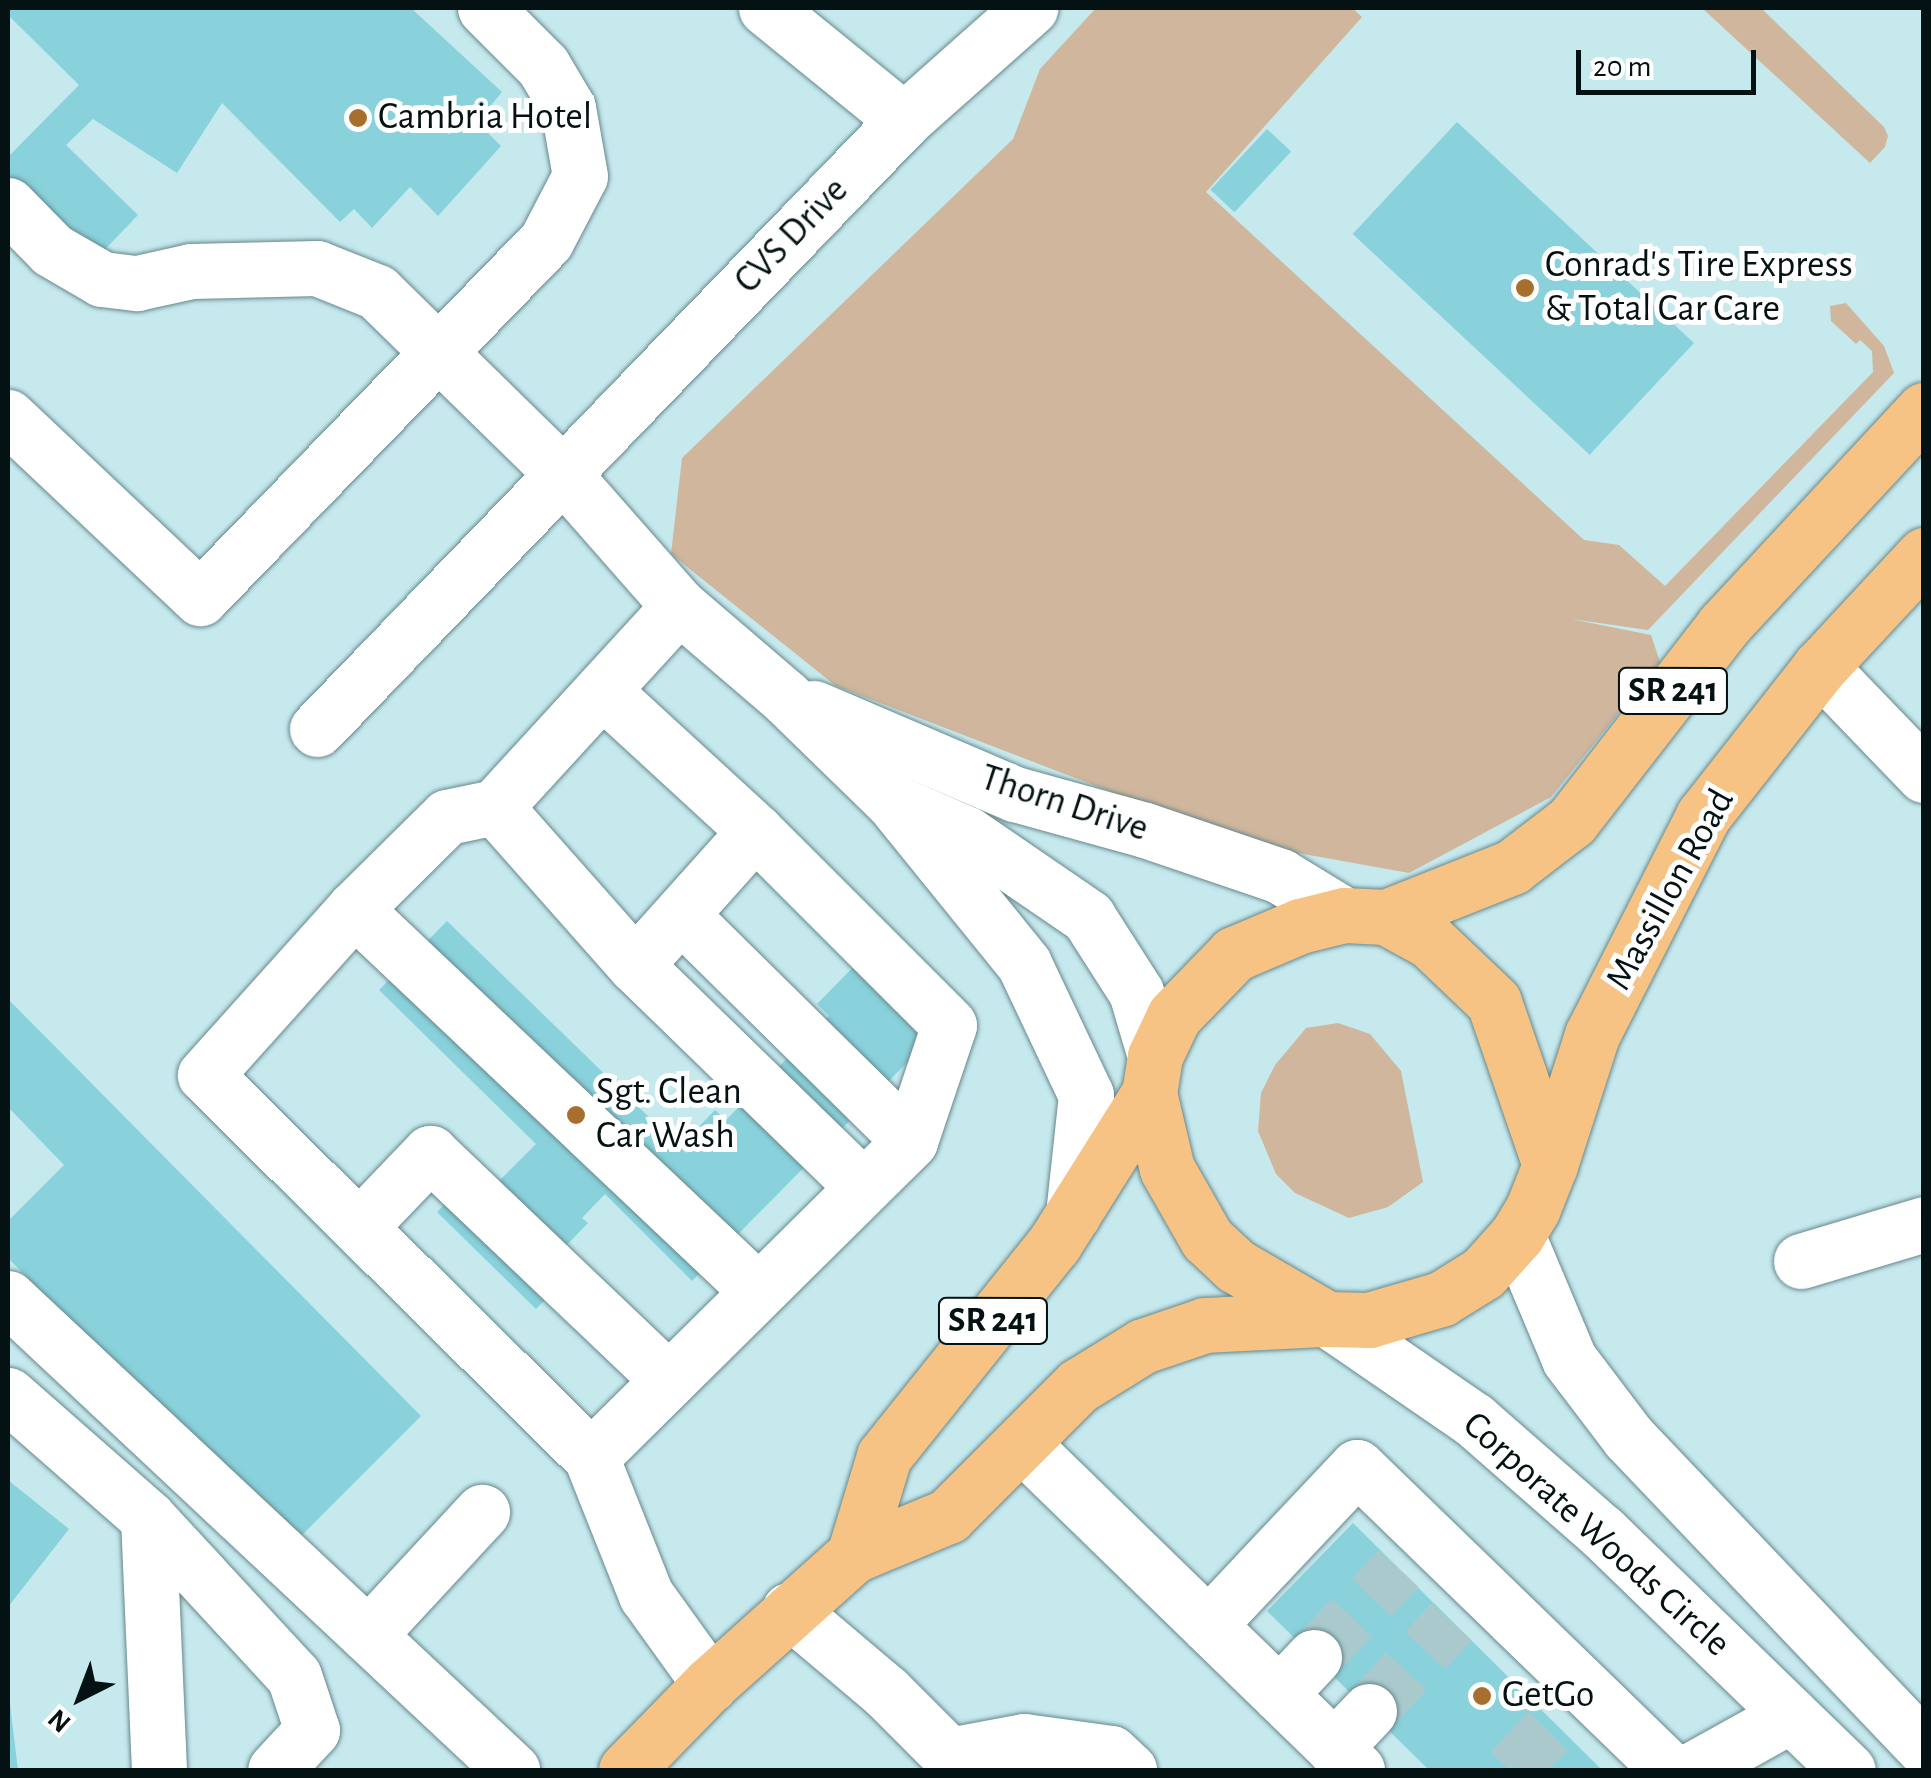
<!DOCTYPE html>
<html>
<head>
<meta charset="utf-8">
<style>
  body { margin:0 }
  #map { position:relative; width:1931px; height:1778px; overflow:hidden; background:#c6e9ee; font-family:"Alegreya Sans",sans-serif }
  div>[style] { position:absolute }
  .green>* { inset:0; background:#cfb69d }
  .building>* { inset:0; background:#89d1db; transform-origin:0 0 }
  .minor-tunnel>* { height:55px; margin-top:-27.5px; transform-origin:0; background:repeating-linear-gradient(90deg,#a9c9cd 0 55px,transparent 0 83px) }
  .roads { filter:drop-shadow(0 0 2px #67888c) drop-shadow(0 0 2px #67888c) }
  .minor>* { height:55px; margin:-27.5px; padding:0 27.5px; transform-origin:27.5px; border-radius:27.5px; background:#fff }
  .major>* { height:55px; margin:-27.5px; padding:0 27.5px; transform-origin:27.5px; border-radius:27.5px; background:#f7c385 }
  .dots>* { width:28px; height:28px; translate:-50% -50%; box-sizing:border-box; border:5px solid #fff; border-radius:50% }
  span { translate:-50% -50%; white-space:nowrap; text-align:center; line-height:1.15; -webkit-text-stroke:10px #fff; paint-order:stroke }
  .shield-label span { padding:2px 8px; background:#fff; border:2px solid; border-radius:8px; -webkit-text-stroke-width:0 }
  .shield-label { font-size:35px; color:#051213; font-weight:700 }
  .poi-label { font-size:38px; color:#051213 }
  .left { translate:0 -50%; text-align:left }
  .street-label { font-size:38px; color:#051213 }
  .frame { position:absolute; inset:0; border:10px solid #051213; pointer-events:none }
  .north { position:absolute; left:30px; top:1648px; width:100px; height:100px; -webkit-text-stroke:8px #fff; paint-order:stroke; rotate:222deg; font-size:28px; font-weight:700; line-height:40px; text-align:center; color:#051213 }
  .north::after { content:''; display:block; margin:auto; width:35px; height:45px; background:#051213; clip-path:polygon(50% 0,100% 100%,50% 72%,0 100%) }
  .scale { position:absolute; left:1576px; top:50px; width:180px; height:45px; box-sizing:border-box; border:5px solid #051213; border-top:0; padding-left:12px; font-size:30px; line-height:35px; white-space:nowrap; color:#051213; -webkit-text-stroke:8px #fff; paint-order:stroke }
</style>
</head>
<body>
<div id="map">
  <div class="green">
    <div style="clip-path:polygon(1096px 8px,1352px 8px,1362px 17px,1206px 192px,1584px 540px,1619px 545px,1665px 586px,1873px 372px,1872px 351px,1860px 340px,1856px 344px,1831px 321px,1830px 306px,1846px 303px,1884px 346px,1894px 373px,1648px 630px,1571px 619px,1651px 635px,1660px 662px,1551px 797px,1409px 873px,1247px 844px,836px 686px,671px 554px,682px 458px,1013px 139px,1040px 69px)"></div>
    <div style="clip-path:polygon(1702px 8px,1761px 8px,1884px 127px,1888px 136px,1885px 147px,1870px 163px)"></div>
    <div style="clip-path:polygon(1338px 1023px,1370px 1034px,1401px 1071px,1423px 1182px,1388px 1207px,1349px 1218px,1295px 1193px,1276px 1174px,1258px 1131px,1261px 1093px,1275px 1065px,1306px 1028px)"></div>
  </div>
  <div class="building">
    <div style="clip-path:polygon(8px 8px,411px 8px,502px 92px,477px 122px,501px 146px,438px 216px,410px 187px,372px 228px,354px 209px,340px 222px,222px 103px,177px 173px,93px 119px,66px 145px,138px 215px,89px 266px,8px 185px,8px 157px,79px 85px,8px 15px)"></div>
    <div style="left:1457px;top:122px;width:324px;height:153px;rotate:43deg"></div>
    <div style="left:1267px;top:129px;width:33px;height:83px;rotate:43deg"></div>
    <div style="clip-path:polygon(447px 921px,686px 1153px,695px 1143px,689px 1137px,715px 1110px,726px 1120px,829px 1016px,817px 1004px,867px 953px,943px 1026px,692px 1281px,605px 1194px,582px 1218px,588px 1223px,558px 1254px,574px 1270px,536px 1309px,437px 1212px,478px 1170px,494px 1186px,536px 1144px,379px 990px)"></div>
    <div style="clip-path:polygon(8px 999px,421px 1416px,292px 1545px,8px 1258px,8px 1221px,64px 1165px,8px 1107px)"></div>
    <div style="clip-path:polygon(8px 1480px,69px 1529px,8px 1607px)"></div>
    <div style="clip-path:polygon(1353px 1523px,1600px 1768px,1598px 1770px,1429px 1770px,1267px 1611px)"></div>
    <div style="clip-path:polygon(8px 1704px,10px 1704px,18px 1770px,8px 1770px)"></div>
  </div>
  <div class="minor-tunnel">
    <div style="left:1314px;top:1657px;width:123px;rotate:-46.3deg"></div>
    <div style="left:1369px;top:1711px;width:122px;rotate:-47.3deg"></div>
    <div style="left:1510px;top:1770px;width:64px;rotate:-45.6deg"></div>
  </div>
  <div class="roads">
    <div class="minor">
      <div style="left:766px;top:8px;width:178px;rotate:39.1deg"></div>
      <div style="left:8px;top:205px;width:63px;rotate:45.6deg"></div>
      <div style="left:52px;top:250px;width:58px;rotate:30.1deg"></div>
      <div style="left:102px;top:279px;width:35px;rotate:7deg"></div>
      <div style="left:137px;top:283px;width:55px;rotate:-12.5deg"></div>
      <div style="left:191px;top:271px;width:126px;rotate:-1.4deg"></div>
      <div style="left:317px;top:268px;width:65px;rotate:21.8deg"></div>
      <div style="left:377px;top:292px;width:259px;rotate:44.4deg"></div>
      <div style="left:562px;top:473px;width:177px;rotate:48.7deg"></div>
      <div style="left:679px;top:606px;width:137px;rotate:40.6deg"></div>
      <div style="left:783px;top:695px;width:152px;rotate:44.2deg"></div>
      <div style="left:892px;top:801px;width:82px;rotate:23.7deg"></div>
      <div style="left:967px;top:834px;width:147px;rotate:34.4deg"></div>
      <div style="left:1088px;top:917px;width:89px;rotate:57.4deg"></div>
      <div style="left:1136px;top:992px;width:67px;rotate:73.5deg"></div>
      <div style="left:8px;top:417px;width:264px;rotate:43.3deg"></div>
      <div style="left:200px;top:598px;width:497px;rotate:-45.9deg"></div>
      <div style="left:546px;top:241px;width:73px;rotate:-62.4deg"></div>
      <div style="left:580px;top:176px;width:69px;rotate:-100deg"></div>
      <div style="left:568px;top:108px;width:49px;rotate:-120.8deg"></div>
      <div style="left:543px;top:66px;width:82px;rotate:-135deg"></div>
      <div style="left:679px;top:606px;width:273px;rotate:132.5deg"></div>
      <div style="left:495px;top:807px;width:49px;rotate:168.2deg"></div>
      <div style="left:447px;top:817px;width:131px;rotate:135.3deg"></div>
      <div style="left:354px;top:909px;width:223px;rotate:131.9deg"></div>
      <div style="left:205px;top:1075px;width:543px;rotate:44.7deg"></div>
      <div style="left:591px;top:1457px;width:149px;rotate:68.3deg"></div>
      <div style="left:646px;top:1595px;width:110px;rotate:54.3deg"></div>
      <div style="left:1820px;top:667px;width:150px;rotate:46.1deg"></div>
      <div style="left:814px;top:708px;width:219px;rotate:23.2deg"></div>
      <div style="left:1015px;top:794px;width:135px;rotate:15.5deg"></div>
      <div style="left:1145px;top:830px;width:143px;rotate:18.8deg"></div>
      <div style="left:1280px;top:876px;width:75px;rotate:31.4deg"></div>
      <div style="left:317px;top:729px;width:846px;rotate:-46.05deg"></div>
      <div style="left:904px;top:120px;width:169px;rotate:-41.6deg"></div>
      <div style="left:495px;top:807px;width:211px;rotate:48.5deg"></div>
      <div style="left:897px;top:807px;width:202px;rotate:51deg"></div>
      <div style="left:1024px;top:964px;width:145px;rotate:64.7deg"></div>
      <div style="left:1086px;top:1095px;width:120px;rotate:96.2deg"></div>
      <div style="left:755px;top:831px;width:180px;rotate:131.8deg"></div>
      <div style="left:635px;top:965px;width:318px;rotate:44.2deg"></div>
      <div style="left:354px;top:909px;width:556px;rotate:43.4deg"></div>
      <div style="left:682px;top:916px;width:320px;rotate:44.6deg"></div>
      <div style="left:359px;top:1227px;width:103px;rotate:-46.2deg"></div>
      <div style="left:430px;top:1153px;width:329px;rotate:43.6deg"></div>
      <div style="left:1517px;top:1235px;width:134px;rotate:67.2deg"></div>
      <div style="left:1569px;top:1359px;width:99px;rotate:52.8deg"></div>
      <div style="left:1629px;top:1438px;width:428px;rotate:46.4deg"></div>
      <div style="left:1801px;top:1261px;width:128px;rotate:-16.7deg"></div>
      <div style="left:8px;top:1298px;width:691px;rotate:43.12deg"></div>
      <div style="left:1327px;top:1319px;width:178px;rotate:34.5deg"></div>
      <div style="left:1474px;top:1420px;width:170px;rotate:41.2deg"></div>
      <div style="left:1602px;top:1532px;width:342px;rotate:44.1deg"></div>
      <div style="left:8px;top:1395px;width:186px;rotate:41.3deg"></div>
      <div style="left:148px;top:1518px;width:215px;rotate:47.3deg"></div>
      <div style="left:294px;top:1676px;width:57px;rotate:71.6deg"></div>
      <div style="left:312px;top:1730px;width:54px;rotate:132.8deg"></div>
      <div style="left:1023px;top:1445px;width:466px;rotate:44.2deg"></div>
      <div style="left:591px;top:1457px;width:449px;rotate:-44.7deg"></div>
      <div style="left:910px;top:1141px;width:122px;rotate:-71.4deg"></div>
      <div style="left:949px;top:1025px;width:274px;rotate:-135deg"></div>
      <div style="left:755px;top:831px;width:205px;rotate:-137.4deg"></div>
      <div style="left:148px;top:1518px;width:252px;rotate:87.5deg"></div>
      <div style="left:789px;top:1610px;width:127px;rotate:40.2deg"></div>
      <div style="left:886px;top:1692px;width:89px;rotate:45deg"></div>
      <div style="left:1208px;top:1625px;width:217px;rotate:-46.7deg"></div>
      <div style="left:1357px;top:1467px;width:436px;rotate:44.1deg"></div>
      <div style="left:368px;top:1635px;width:168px;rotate:-47.2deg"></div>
      <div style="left:1279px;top:1694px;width:51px;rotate:-46.6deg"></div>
      <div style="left:1334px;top:1748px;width:51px;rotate:-46.6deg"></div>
      <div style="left:949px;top:1755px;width:76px;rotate:-10.6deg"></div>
      <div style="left:1024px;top:1741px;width:88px;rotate:7.9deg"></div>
      <div style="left:1111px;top:1753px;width:25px;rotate:43deg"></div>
      <div style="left:1692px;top:1770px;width:113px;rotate:-29.1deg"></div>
    </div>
    <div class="major">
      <div style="left:1386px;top:917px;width:136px;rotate:-21.6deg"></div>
      <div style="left:1512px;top:867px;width:76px;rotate:-37.5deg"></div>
      <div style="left:1572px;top:821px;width:247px;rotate:-52.2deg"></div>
      <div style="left:1723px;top:626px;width:295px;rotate:-47.1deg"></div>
      <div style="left:1550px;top:1165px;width:172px;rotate:-109deg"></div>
      <div style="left:1494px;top:1002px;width:88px;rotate:-136.4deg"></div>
      <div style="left:1430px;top:941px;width:50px;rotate:-151.4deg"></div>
      <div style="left:1386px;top:917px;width:42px;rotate:-177.3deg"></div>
      <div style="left:1344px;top:915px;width:45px;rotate:166deg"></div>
      <div style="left:1300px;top:926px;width:72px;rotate:157deg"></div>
      <div style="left:1234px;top:954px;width:86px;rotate:134.1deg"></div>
      <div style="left:1174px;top:1016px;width:44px;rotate:115.4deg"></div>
      <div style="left:1155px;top:1056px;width:37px;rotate:99deg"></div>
      <div style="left:1149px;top:1093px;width:78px;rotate:76.7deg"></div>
      <div style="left:1167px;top:1169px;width:81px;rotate:60.3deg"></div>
      <div style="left:1207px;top:1239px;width:40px;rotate:43deg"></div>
      <div style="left:1236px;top:1266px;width:105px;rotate:30.2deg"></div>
      <div style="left:1327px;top:1319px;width:42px;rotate:1.4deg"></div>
      <div style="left:1369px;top:1320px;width:75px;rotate:-16.3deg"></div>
      <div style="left:1441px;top:1299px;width:49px;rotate:-31.8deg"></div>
      <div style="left:1483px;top:1273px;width:51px;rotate:-48.2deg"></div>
      <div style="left:1517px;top:1235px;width:31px;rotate:-59deg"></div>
      <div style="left:1533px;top:1208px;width:46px;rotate:-68.4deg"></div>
      <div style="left:1550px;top:1165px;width:137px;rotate:-72.1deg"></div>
      <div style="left:1592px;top:1035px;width:246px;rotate:-63.1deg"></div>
      <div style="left:1703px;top:816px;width:189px;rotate:-51.9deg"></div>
      <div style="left:1820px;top:667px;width:153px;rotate:-47.1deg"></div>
      <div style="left:854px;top:1555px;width:103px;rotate:-73.1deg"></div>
      <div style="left:884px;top:1456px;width:272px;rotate:-51.3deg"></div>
      <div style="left:1054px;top:1244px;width:178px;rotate:-57.8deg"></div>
      <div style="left:626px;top:1770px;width:120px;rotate:-45.7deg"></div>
      <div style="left:710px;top:1684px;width:193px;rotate:-41.9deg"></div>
      <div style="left:854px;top:1555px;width:102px;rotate:-22.5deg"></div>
      <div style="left:948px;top:1516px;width:184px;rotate:-45deg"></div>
      <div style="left:1078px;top:1386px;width:76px;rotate:-31.6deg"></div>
      <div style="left:1143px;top:1346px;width:65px;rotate:-18.7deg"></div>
      <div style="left:1205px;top:1325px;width:119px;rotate:-2.9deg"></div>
    </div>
  </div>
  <div class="dots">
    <div style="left:358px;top:118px;background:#a86e2e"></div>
    <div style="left:1525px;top:288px;background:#a86e2e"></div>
    <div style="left:576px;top:1115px;background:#a86e2e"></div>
    <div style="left:1482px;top:1696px;background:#a86e2e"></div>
  </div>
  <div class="shield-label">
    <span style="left:1673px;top:691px">SR 241</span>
    <span style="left:993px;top:1321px">SR 241</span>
  </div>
  <div class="poi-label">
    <span class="left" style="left:378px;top:118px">Cambria Hotel</span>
    <span class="left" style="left:1545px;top:288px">Conrad's Tire Express<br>&amp; Total Car Care</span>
    <span class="left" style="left:596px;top:1115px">Sgt. Clean<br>Car Wash</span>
    <span class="left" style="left:1502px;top:1696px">GetGo</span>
  </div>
  <div class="street-label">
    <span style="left:792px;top:236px;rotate:-46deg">CVS Drive</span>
    <span style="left:1064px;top:804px;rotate:18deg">Thorn Drive</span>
    <span style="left:1671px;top:890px;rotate:-61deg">Massillon Road</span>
    <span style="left:1596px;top:1535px;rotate:42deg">Corporate Woods Circle</span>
  </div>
  <div class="frame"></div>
  <div class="north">N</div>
  <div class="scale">20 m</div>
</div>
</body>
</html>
